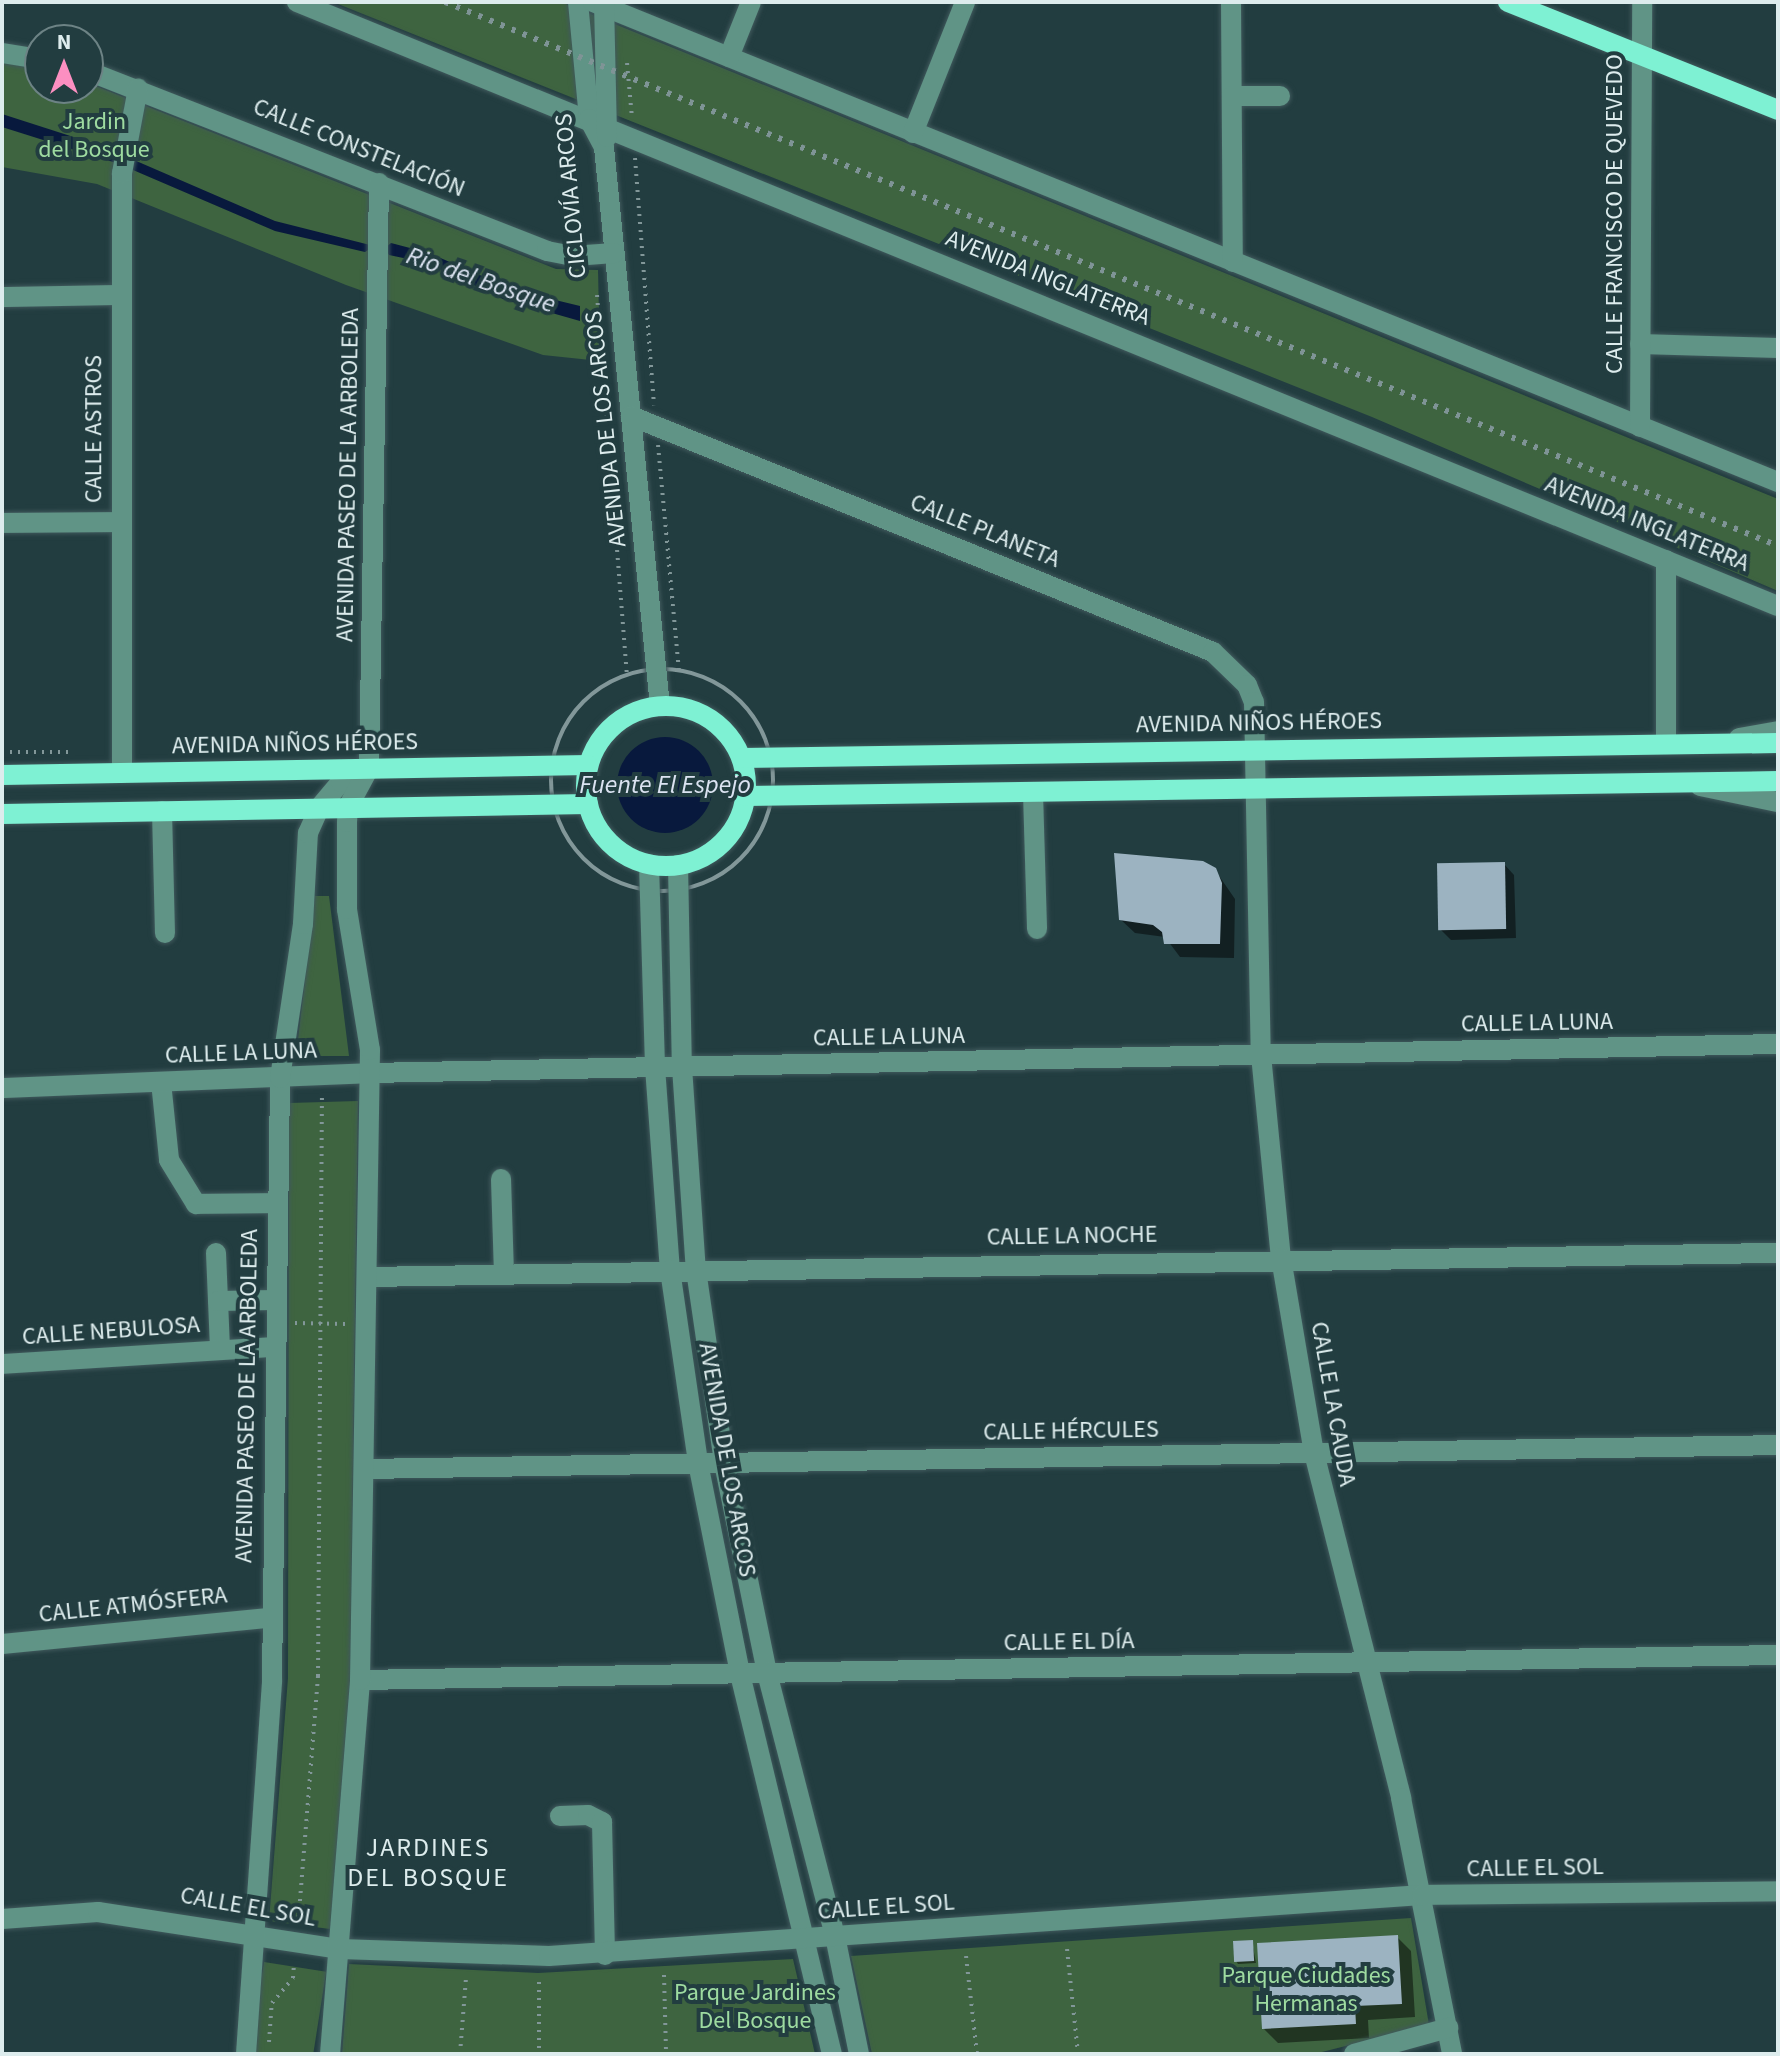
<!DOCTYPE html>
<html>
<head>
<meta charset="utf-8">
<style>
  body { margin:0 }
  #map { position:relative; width:1780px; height:2056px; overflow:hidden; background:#223d40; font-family:"Source Sans 3",sans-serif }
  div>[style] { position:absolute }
  .green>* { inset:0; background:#3e6440; transform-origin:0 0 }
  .water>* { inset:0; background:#08193d }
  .round { border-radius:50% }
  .shadow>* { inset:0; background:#0007 }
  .building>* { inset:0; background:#9cb3c1; transform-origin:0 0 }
  .path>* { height:4px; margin-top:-2px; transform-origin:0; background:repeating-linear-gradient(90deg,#829799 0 2px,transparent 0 8px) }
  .path>.ring { margin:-2px; padding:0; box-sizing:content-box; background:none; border:4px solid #829799; border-radius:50% }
  .roads { filter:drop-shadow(0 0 2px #40595c) drop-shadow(0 0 2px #40595c) }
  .minor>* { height:20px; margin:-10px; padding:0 10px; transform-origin:10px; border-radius:10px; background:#609486 }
  .major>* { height:20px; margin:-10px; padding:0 10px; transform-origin:10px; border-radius:10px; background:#7ef1d3 }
  .major>.ring { margin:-10px; padding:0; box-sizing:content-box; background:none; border:20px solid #7ef1d3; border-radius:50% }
  .rail>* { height:6px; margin-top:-3px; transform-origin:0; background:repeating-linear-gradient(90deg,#7f9496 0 4px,transparent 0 12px) }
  span { translate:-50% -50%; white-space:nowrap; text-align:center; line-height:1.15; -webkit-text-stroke:8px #223d40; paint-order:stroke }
  .park-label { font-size:24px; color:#9edba0 }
  .street-label { font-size:24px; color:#ddeced }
  .water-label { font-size:26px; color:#dbe3f1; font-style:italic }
  .neighbourhood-label { font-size:26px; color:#ddeced; letter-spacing:2px }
  .frame { position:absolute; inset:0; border:4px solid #ddeced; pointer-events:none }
  .north { position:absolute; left:24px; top:24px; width:80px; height:80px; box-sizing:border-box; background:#223d40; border:2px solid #6d8385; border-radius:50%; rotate:0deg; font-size:22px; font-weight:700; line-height:32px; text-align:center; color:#ddeced }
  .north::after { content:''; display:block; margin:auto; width:28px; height:36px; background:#fc8fc1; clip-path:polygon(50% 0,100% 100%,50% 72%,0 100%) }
</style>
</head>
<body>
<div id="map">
  <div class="green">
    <div style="clip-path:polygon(333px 2px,561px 2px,1778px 499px,1778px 591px,1372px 417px)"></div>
    <div style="clip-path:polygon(2px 62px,40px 70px,40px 88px,88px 88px,88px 83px,556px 269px,598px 270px,600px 361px,543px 355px,346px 285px,97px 184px,2px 167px)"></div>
    <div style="clip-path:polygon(315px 896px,329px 896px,349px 1056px,296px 1056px)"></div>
    <div style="clip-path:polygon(358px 1101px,350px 1680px,330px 1929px,269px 1921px,288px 1678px,289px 1103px)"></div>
    <div style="clip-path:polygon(1411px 1918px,1429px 2025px,1314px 2054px,872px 2054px,851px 1956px)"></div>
    <div style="clip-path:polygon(793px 1959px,815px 2054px,342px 2054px,349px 1964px,538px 1973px)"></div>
    <div style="left:264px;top:1962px;width:63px;height:92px;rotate:9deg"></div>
  </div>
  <div class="water">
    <div style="clip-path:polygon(2px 114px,117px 151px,120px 159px,113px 162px,2px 127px)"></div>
    <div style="clip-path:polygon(127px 157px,275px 221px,374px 246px,365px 252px,275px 231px,126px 167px)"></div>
    <div style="clip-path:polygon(391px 243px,429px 253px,514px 290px,580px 306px,580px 321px,503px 299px,427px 263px,389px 255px,385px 248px)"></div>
    <div class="round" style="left:617px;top:737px;width:96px;height:96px"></div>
  </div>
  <div class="shadow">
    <div style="clip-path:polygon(1504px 864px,1514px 875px,1516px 938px,1451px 940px,1441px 930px)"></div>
    <div style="clip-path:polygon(1215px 870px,1235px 899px,1234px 958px,1180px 957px,1165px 937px,1135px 933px,1120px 919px)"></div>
    <div style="clip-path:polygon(1397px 1937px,1411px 1951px,1415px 2017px,1368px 2020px,1369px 2038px,1278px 2043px,1264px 2029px)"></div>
    <div style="clip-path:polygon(1252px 1942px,1256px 1963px,1238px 1964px,1236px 1961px)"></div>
  </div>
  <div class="building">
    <div style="clip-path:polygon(1114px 853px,1203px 861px,1216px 868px,1222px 883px,1220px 944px,1164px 944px,1162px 932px,1153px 925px,1119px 920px)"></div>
    <div style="left:1505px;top:862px;width:67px;height:68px;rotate:89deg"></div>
    <div style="clip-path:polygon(1398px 1935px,1402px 2004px,1355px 2006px,1356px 2024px,1262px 2029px,1257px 1943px)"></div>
    <div style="left:1253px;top:1940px;width:21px;height:20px;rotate:87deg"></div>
  </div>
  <div class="path">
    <div style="left:627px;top:63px;width:55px;rotate:84.8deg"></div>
    <div style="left:635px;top:158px;width:248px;rotate:85.6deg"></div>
    <div style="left:597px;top:295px;width:379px;rotate:85.5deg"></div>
    <div style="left:658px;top:445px;width:226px;rotate:84.7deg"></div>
    <div class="ring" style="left:551px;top:669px;width:218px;height:218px"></div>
    <div style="left:2px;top:752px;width:70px"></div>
    <div style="left:295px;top:1323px;width:51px;rotate:1.1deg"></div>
    <div style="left:298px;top:1925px;width:250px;rotate:-85.4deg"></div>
    <div style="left:318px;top:1676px;width:581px;rotate:-89.61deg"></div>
    <div style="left:1067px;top:1949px;width:106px;rotate:84deg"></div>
    <div style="left:966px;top:1956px;width:99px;rotate:83.6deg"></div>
    <div style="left:664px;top:1975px;width:79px;rotate:88.5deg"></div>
    <div style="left:539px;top:1982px;width:72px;rotate:90deg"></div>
    <div style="left:269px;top:2042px;width:39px;rotate:-86deg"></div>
    <div style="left:272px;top:2003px;width:33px;rotate:-50deg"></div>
    <div style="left:293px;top:1978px;width:14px;rotate:-86deg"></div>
    <div style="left:460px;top:2054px;width:76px;rotate:-85.5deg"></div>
  </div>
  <div class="roads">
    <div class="minor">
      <div style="left:297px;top:2px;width:1599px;rotate:22.19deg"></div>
      <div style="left:578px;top:2px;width:118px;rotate:84.6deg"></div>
      <div style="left:589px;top:119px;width:32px;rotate:62deg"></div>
      <div style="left:604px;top:147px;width:562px;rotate:84.28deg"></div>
      <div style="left:593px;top:2px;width:1279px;rotate:22.05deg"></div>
      <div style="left:604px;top:2px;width:135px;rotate:88.7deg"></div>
      <div style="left:1231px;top:2px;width:260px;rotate:89.6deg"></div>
      <div style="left:2px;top:53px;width:38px;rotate:9deg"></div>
      <div style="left:729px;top:57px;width:59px;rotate:-68.2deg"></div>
      <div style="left:88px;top:71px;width:493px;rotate:21.4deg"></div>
      <div style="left:547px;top:251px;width:26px;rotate:11deg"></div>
      <div style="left:573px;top:256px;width:41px;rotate:-4.2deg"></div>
      <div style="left:1232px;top:96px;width:48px"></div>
      <div style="left:913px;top:133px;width:141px;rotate:-68.3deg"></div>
      <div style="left:2px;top:297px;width:119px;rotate:-1deg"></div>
      <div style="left:1640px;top:344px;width:138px;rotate:1.7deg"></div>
      <div style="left:631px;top:416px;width:628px;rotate:22.07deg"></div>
      <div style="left:1213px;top:652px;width:47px;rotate:44.1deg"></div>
      <div style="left:1247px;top:685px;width:18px;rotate:68deg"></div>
      <div style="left:1254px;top:702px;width:353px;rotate:88.9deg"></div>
      <div style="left:1261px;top:1055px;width:204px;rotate:84.4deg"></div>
      <div style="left:1281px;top:1258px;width:198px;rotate:80.4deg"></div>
      <div style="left:1314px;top:1453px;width:356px;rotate:75.8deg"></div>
      <div style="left:1401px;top:1798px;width:261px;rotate:78.7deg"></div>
      <div style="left:1640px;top:427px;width:425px;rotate:-89.7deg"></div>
      <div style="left:2px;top:523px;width:117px;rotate:-0.5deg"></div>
      <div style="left:1666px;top:560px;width:183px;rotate:90deg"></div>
      <div style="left:1739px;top:738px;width:40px;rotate:-10deg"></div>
      <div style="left:122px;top:773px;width:600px;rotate:-90deg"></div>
      <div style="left:122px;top:173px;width:86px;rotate:-79.3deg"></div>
      <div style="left:1700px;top:786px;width:80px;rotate:11.6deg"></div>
      <div style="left:1033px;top:793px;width:136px;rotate:88.3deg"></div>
      <div style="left:162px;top:811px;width:122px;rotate:88.6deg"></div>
      <div style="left:649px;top:864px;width:203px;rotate:88.3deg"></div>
      <div style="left:655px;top:1067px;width:204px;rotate:85.8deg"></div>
      <div style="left:670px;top:1270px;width:195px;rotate:81.7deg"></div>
      <div style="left:698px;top:1463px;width:215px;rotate:78.7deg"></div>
      <div style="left:740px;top:1674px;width:391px;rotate:76.4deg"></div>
      <div style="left:678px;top:865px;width:202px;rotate:88.9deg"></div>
      <div style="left:682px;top:1067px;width:203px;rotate:86.1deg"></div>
      <div style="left:696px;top:1270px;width:195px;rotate:81.7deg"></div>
      <div style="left:724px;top:1463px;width:214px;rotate:78.4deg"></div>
      <div style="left:767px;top:1673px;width:272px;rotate:75.5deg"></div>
      <div style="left:835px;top:1936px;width:120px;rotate:78.5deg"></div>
      <div style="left:161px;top:1082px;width:78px;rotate:84.1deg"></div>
      <div style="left:169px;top:1160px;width:52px;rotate:58.5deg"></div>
      <div style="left:196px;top:1204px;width:81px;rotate:-0.7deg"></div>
      <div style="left:2px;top:1088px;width:368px;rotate:-2.3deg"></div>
      <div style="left:370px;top:1073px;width:1408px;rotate:-1.18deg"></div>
      <div style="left:501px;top:1179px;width:95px;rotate:88.2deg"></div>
      <div style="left:216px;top:1253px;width:96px;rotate:87.6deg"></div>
      <div style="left:368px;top:1277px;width:1410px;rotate:-0.98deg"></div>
      <div style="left:218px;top:1301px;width:56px;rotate:-1deg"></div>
      <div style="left:2px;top:1364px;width:271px;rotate:-3.6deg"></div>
      <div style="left:365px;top:1469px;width:1413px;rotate:-0.97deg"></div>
      <div style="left:2px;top:1644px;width:268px;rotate:-5.6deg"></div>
      <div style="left:360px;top:1680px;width:1418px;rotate:-1.01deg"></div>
      <div style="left:560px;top:1816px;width:28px;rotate:-2deg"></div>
      <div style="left:588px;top:1815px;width:16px;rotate:27deg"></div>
      <div style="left:602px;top:1822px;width:133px;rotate:88.7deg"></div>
      <div style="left:2px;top:1919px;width:96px;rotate:-4.2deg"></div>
      <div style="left:98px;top:1912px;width:245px;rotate:8.7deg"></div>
      <div style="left:340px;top:1949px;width:209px;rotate:1.9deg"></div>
      <div style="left:549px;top:1956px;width:875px;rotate:-4deg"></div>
      <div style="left:1422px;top:1895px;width:356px;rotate:-0.6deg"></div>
      <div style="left:246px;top:2054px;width:373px;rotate:-86deg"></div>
      <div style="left:272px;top:1682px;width:604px;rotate:-89.24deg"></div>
      <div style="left:280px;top:1078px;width:156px;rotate:-81.5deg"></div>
      <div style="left:303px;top:924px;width:91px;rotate:-86.9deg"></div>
      <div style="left:308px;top:833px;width:27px;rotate:-66deg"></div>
      <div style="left:319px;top:808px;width:34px;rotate:-50deg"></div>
      <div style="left:341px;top:782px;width:31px;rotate:-27deg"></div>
      <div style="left:330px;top:2054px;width:375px;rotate:-85.4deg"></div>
      <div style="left:360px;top:1680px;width:630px;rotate:-89.09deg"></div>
      <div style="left:370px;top:1050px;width:143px;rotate:-99.3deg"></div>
      <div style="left:347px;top:909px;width:87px;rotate:-90deg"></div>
      <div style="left:347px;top:822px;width:15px;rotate:-86deg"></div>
      <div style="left:348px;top:807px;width:44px;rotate:-61.7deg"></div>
      <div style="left:369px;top:768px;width:585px;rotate:-89.02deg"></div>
      <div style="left:1354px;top:2054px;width:98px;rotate:-15.5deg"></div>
    </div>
    <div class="major">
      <div style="left:1508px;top:2px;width:291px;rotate:21.8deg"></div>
      <div class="ring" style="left:586px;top:706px;width:140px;height:140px"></div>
      <div style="left:742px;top:758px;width:1036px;rotate:-0.83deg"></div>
      <div style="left:2px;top:775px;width:586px;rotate:-0.98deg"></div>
      <div style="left:746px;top:796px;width:1032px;rotate:-0.83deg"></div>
      <div style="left:2px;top:814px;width:586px;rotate:-0.98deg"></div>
    </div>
  </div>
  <div class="rail">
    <div style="left:445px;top:2px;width:1440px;rotate:22.2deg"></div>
  </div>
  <div class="park-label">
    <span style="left:94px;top:136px">Jardin<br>del Bosque</span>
    <span style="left:1306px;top:1990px">Parque Ciudades<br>Hermanas</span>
    <span style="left:755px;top:2007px">Parque Jardines<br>Del Bosque</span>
  </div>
  <div class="street-label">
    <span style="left:359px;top:148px;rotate:22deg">CALLE CONSTELACIÓN</span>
    <span style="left:571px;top:196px;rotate:-95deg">CICLOVÍA ARCOS</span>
    <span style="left:1615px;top:214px;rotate:-90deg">CALLE FRANCISCO DE QUEVEDO</span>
    <span style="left:1048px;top:278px;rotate:22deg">AVENIDA INGLATERRA</span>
    <span style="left:94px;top:429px;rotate:-90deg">CALLE ASTROS</span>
    <span style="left:606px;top:429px;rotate:-96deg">AVENIDA DE LOS ARCOS</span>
    <span style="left:348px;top:475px;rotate:-89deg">AVENIDA PASEO DE LA ARBOLEDA</span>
    <span style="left:1647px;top:524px;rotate:22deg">AVENIDA INGLATERRA</span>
    <span style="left:985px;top:531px;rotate:22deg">CALLE PLANETA</span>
    <span style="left:1259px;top:723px;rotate:-1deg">AVENIDA NIÑOS HÉROES</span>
    <span style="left:295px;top:744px;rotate:-1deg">AVENIDA NIÑOS HÉROES</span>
    <span style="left:1537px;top:1023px;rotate:-1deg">CALLE LA LUNA</span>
    <span style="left:889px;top:1037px;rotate:-1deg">CALLE LA LUNA</span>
    <span style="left:241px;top:1053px;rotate:-2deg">CALLE LA LUNA</span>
    <span style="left:1072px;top:1236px;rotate:-1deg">CALLE LA NOCHE</span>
    <span style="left:111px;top:1331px;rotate:-4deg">CALLE NEBULOSA</span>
    <span style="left:247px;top:1396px;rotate:-89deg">AVENIDA PASEO DE LA ARBOLEDA</span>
    <span style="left:1333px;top:1404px;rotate:80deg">CALLE LA CAUDA</span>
    <span style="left:1071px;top:1431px;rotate:-1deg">CALLE HÉRCULES</span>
    <span style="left:727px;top:1460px;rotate:80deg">AVENIDA DE LOS ARCOS</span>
    <span style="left:133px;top:1605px;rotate:-6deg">CALLE ATMÓSFERA</span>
    <span style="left:1069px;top:1642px;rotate:-1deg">CALLE EL DÍA</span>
    <span style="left:1535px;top:1868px;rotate:-1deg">CALLE EL SOL</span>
    <span style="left:248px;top:1907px;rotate:10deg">CALLE EL SOL</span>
    <span style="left:886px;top:1907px;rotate:-4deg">CALLE EL SOL</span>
  </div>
  <div class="water-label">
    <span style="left:481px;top:280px;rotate:19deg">Rio del Bosque</span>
    <span style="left:665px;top:785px">Fuente El Espejo</span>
  </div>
  <div class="neighbourhood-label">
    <span style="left:428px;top:1863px">JARDINES<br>DEL BOSQUE</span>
  </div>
  <div class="frame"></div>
  <div class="north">N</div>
</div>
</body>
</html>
